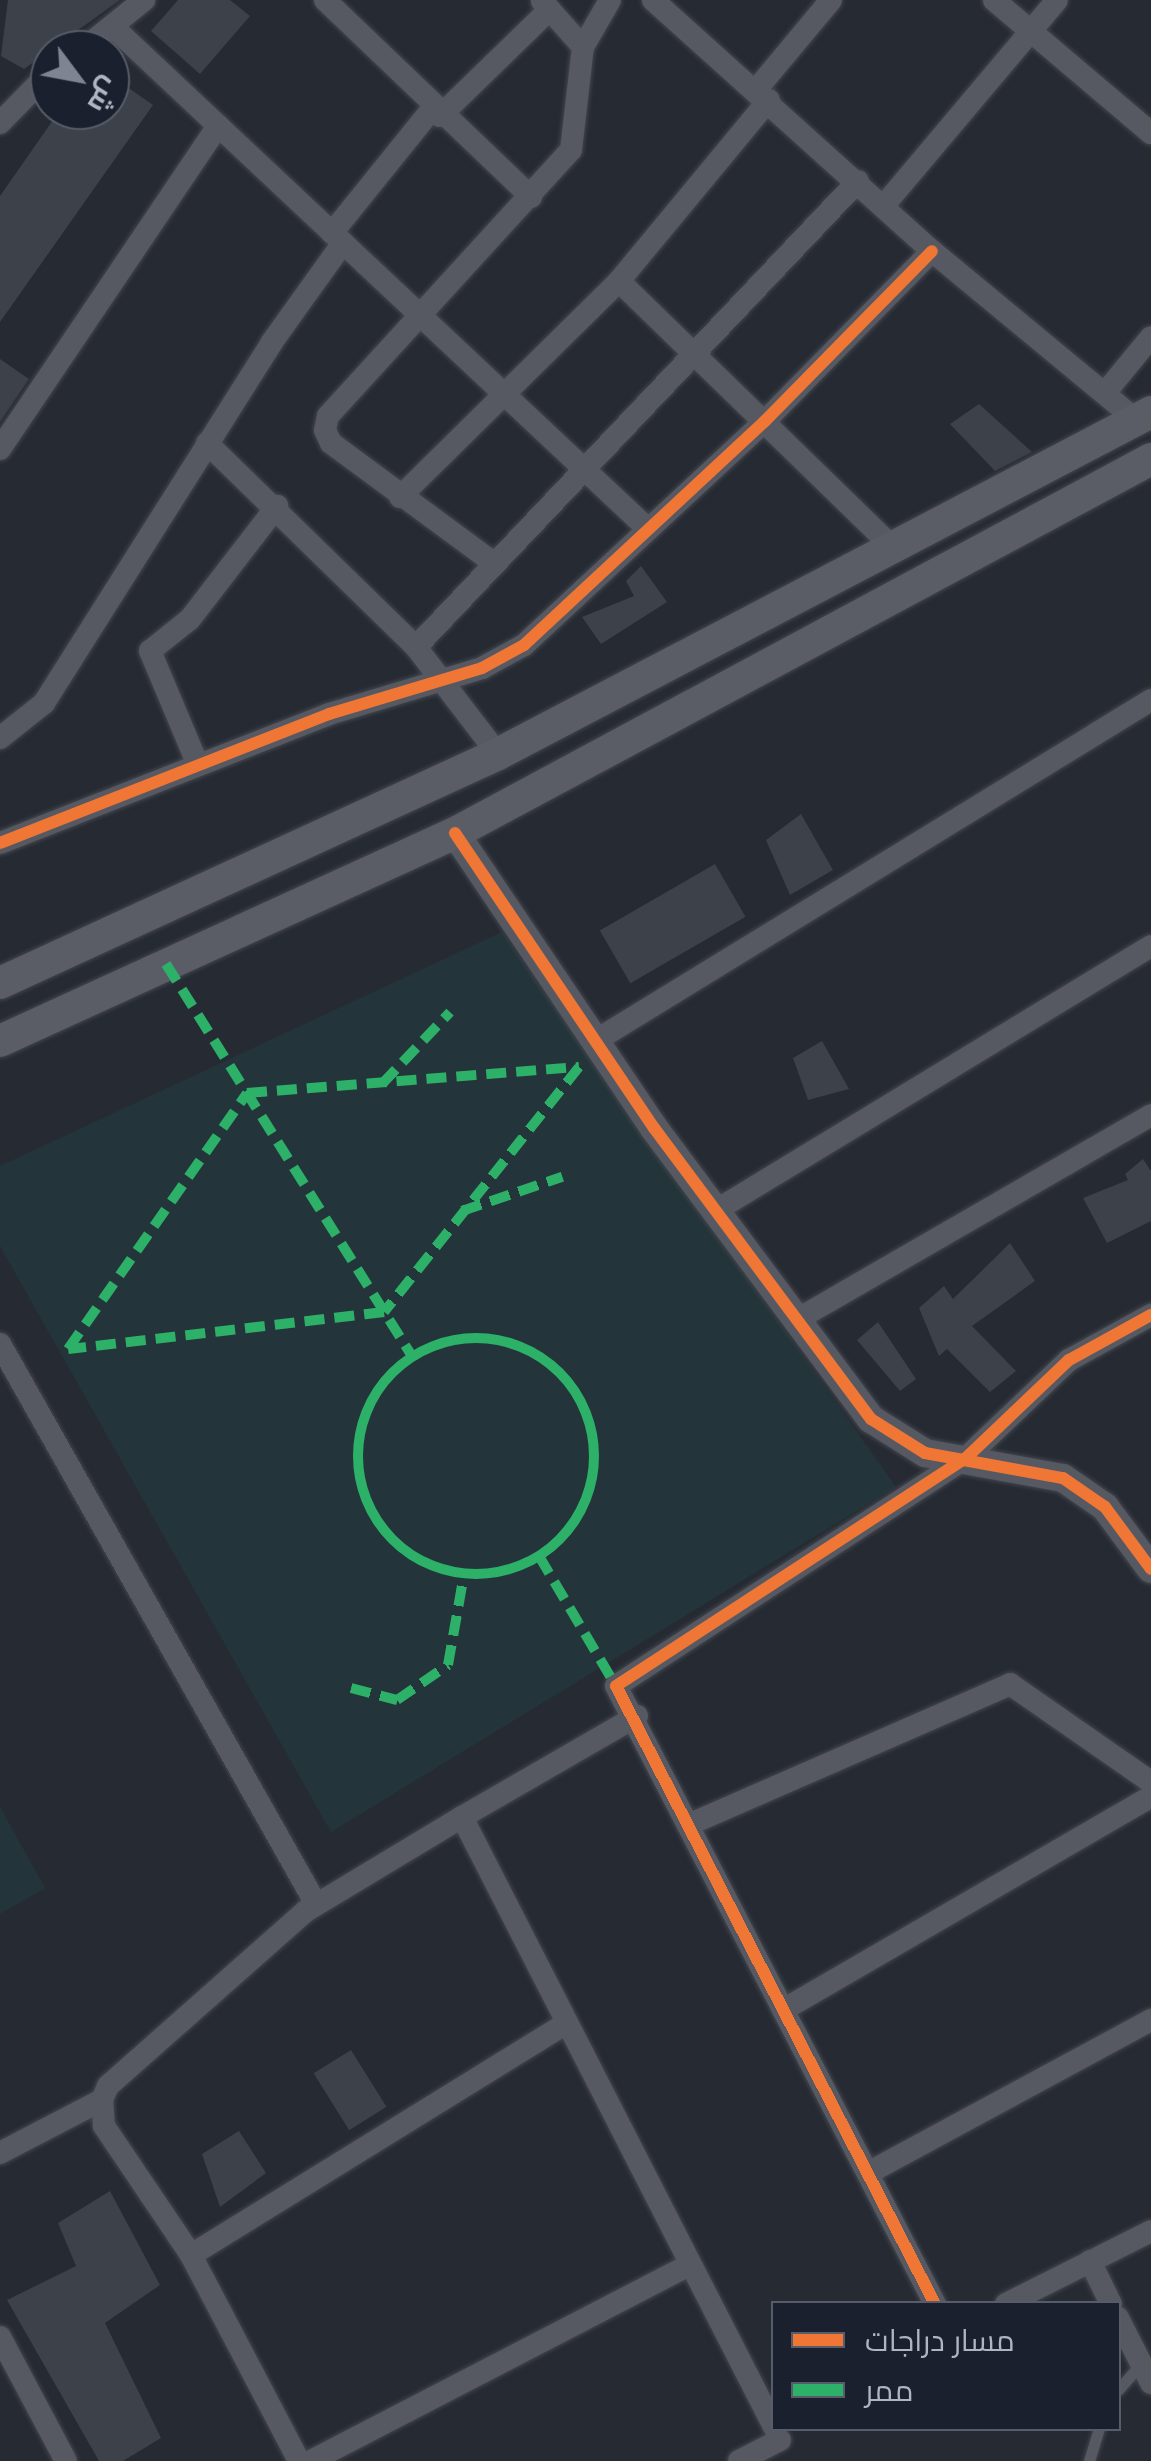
<!DOCTYPE html>
<html>
<head>
<meta charset="utf-8">
<style>
  body { margin:0 }
  #map { position:relative; width:1151px; height:2461px; overflow:hidden; background:#262a33; font-family:Arial,Cairo,sans-serif }
  div>[style] { position:absolute }
  .green>* { inset:0; background:#23353a }
  .building>* { inset:0; background:#3d414a; transform-origin:0 0 }
  .roads { filter:drop-shadow(0 0 2px #42454c) drop-shadow(0 0 2px #42454c) }
  .service>* { height:11px; margin:-5.5px; padding:0 5.5px; transform-origin:5.5px; border-radius:5.5px; background:#565961 }
  .minor>* { height:22px; margin:-11px; padding:0 11px; transform-origin:11px; border-radius:11px; background:#565961 }
  .tertiary>* { height:28px; margin:-14px; padding:0 14px; transform-origin:14px; border-radius:14px; background:#565961 }
  .secondary>* { height:32px; margin:-16px; padding:0 16px; transform-origin:16px; border-radius:16px; background:#5a5d66 }
  .quiet>* { height:10px; margin-top:-5px; transform-origin:0; background:repeating-linear-gradient(90deg,#2db169 0 20px,transparent 0 30px) }
  .quiet>.ring { margin:-5px; padding:0; box-sizing:content-box; background:none; border:10px solid #2db169; border-radius:50% }
  .cycleway>* { height:12px; margin:-6px; padding:0 6px; transform-origin:6px; border-radius:6px; background:#f07635 }
  span { translate:-50% -50%; white-space:nowrap; text-align:center; line-height:1.15; -webkit-text-stroke:8px #1a202d; paint-order:stroke }
  .legend { position:absolute; left:771px; top:2301px; width:350px; height:130px; box-sizing:border-box; background:#1a202d; border:2px solid #565c6a; margin:0; padding:12px 18px; list-style:none; font-size:30px; color:#afb5c5 }
  .legend li { display:flex; align-items:center; gap:20px; height:50px }
  .legend b { width:50px; border:2px solid #565c6a }
  .north { position:absolute; left:30px; top:30px; width:100px; height:100px; box-sizing:border-box; background:#1a202d; border:2px solid #565c6a; border-radius:50%; rotate:122deg; font-size:28px; font-weight:700; line-height:40px; text-align:center; color:#afb5c5 }
  .north::after { content:''; display:block; margin:auto; width:35px; height:45px; background:#7f8492; clip-path:polygon(50% 0,100% 100%,50% 72%,0 100%) }
</style>
</head>
<body>
<div id="map">
  <div class="green">
    <div style="clip-path:polygon(502px 932px,896px 1487px,331px 1832px,0 1246px,0 1166px)"></div>
    <div style="clip-path:polygon(0 1807px,45px 1888px,0 1914px)"></div>
  </div>
  <div class="building">
    <div style="clip-path:polygon(8px 0,120px 0,24px 69px,1px 56px)"></div>
    <div style="clip-path:polygon(178px 0,230px 0,250px 16px,200px 74px,151px 31px)"></div>
    <div style="clip-path:polygon(110px 75px,153px 105px,0 322px,0 196px,60px 110px,110px 110px)"></div>
    <div style="clip-path:polygon(0 359px,29px 379px,0 422px)"></div>
    <div style="clip-path:polygon(979px 404px,1032px 452px,995px 471px,950px 424px)"></div>
    <div style="clip-path:polygon(641px 566px,667px 602px,601px 644px,582px 617px,634px 596px,626px 581px)"></div>
    <div style="clip-path:polygon(801px 814px,833px 870px,790px 895px,766px 840px)"></div>
    <div style="left:715px;top:864px;width:61px;height:133px;rotate:60deg"></div>
    <div style="clip-path:polygon(822px 1041px,849px 1089px,808px 1100px,793px 1058px)"></div>
    <div style="clip-path:polygon(1143px 1159px,1151px 1171px,1151px 1221px,1107px 1243px,1083px 1198px,1128px 1180px,1125px 1174px)"></div>
    <div style="clip-path:polygon(1010px 1243px,1035px 1281px,972px 1326px,1016px 1371px,990px 1392px,947px 1349px,939px 1356px,919px 1308px,944px 1286px,953px 1299px)"></div>
    <div style="clip-path:polygon(878px 1322px,916px 1379px,900px 1391px,857px 1340px)"></div>
    <div style="left:351px;top:2050px;width:67px;height:44px;rotate:58deg"></div>
    <div style="clip-path:polygon(239px 2131px,266px 2173px,220px 2207px,202px 2154px)"></div>
    <div style="clip-path:polygon(110px 2191px,160px 2285px,105px 2323px,161px 2438px,123px 2461px,99px 2461px,7px 2300px,76px 2266px,58px 2223px)"></div>
  </div>
  <div class="roads">
    <div class="service">
      <div style="left:1118px;top:2390px;width:35px;rotate:-49deg"></div>
      <div style="left:1089px;top:2461px;width:34px;rotate:-73deg"></div>
    </div>
    <div class="minor">
      <div style="left:325px;top:0;width:285px;rotate:43.7deg"></div>
      <div style="left:653px;top:0;width:375px;rotate:42deg"></div>
      <div style="left:932px;top:251px;width:265px;rotate:39.6deg"></div>
      <div style="left:994px;top:0;width:206px;rotate:40.3deg"></div>
      <div style="left:542px;top:1px;width:62px;rotate:48.3deg"></div>
      <div style="left:113px;top:27px;width:734px;rotate:43.18deg"></div>
      <div style="left:82px;top:50px;width:80px;rotate:-38.9deg"></div>
      <div style="left:756px;top:90px;width:117px;rotate:-50.2deg"></div>
      <div style="left:440px;top:116px;width:153px;rotate:-44.2deg"></div>
      <div style="left:0;top:123px;width:71px;rotate:-45.6deg"></div>
      <div style="left:886px;top:203px;width:265px;rotate:-49.9deg"></div>
      <div style="left:332px;top:233px;width:161px;rotate:-51.1deg"></div>
      <div style="left:619px;top:281px;width:385px;rotate:44.2deg"></div>
      <div style="left:1105px;top:393px;width:72px;rotate:-50.6deg"></div>
      <div style="left:207px;top:443px;width:292px;rotate:44.3deg"></div>
      <div style="left:0;top:449px;width:390px;rotate:-56deg"></div>
      <div style="left:400px;top:497px;width:308px;rotate:-44.6deg"></div>
      <div style="left:619px;top:281px;width:235px;rotate:-50.4deg"></div>
      <div style="left:491px;top:561px;width:199px;rotate:-143.6deg"></div>
      <div style="left:331px;top:443px;width:14px;rotate:-115deg"></div>
      <div style="left:325px;top:430px;width:14px;rotate:-78deg"></div>
      <div style="left:328px;top:416px;width:360px;rotate:-47.6deg"></div>
      <div style="left:571px;top:150px;width:104px;rotate:-83.4deg"></div>
      <div style="left:583px;top:47px;width:54px;rotate:-60.1deg"></div>
      <div style="left:0;top:738px;width:56px;rotate:-38.5deg"></div>
      <div style="left:44px;top:703px;width:427px;rotate:-57.7deg"></div>
      <div style="left:272px;top:342px;width:122px;rotate:-54.4deg"></div>
      <div style="left:498px;top:754px;width:135px;rotate:-127.5deg"></div>
      <div style="left:416px;top:647px;width:642px;rotate:-46.51deg"></div>
      <div style="left:198px;top:765px;width:124px;rotate:-112.8deg"></div>
      <div style="left:150px;top:651px;width:51px;rotate:-38.7deg"></div>
      <div style="left:190px;top:619px;width:143px;rotate:-52.4deg"></div>
      <div style="left:0;top:843px;width:353px;rotate:-21.4deg"></div>
      <div style="left:329px;top:714px;width:160px;rotate:-16.7deg"></div>
      <div style="left:482px;top:668px;width:48px;rotate:-28.7deg"></div>
      <div style="left:524px;top:645px;width:329px;rotate:-42.9deg"></div>
      <div style="left:765px;top:421px;width:238px;rotate:-45.5deg"></div>
      <div style="left:595px;top:1041px;width:652px;rotate:-31.52deg"></div>
      <div style="left:715px;top:1211px;width:510px;rotate:-31.29deg"></div>
      <div style="left:798px;top:1319px;width:408px;rotate:-30deg"></div>
      <div style="left:0;top:1344px;width:643px;rotate:60.56deg"></div>
      <div style="left:637px;top:1716px;width:202px;rotate:150deg"></div>
      <div style="left:462px;top:1817px;width:685px;rotate:62.91deg"></div>
      <div style="left:688px;top:1825px;width:352px;rotate:-23.6deg"></div>
      <div style="left:1010px;top:1684px;width:172px;rotate:34.8deg"></div>
      <div style="left:783px;top:2010px;width:425px;rotate:-30.1deg"></div>
      <div style="left:0;top:2153px;width:115px;rotate:-27.5deg"></div>
      <div style="left:868px;top:2173px;width:322px;rotate:-28.4deg"></div>
      <div style="left:191px;top:2255px;width:441px;rotate:-31.7deg"></div>
      <div style="left:1090px;top:2261px;width:48px;rotate:64deg"></div>
      <div style="left:935px;top:2304px;width:695px;rotate:-117.3deg"></div>
      <div style="left:616px;top:1686px;width:418px;rotate:-33.1deg"></div>
      <div style="left:966px;top:1458px;width:142px;rotate:-43.6deg"></div>
      <div style="left:1069px;top:1360px;width:94px;rotate:-28.8deg"></div>
      <div style="left:1006px;top:2304px;width:162px;rotate:-26.7deg"></div>
      <div style="left:1118px;top:2318px;width:73px;rotate:63.1deg"></div>
      <div style="left:0;top:2337px;width:140px;rotate:62deg"></div>
      <div style="left:299px;top:2461px;width:233px;rotate:-117.7deg"></div>
      <div style="left:191px;top:2255px;width:156px;rotate:-124deg"></div>
      <div style="left:104px;top:2126px;width:26px;rotate:-94deg"></div>
      <div style="left:102px;top:2100px;width:15px;rotate:-67deg"></div>
      <div style="left:108px;top:2086px;width:264px;rotate:-41.5deg"></div>
      <div style="left:306px;top:1911px;width:182px;rotate:-31.1deg"></div>
      <div style="left:311px;top:2461px;width:426px;rotate:-27.4deg"></div>
      <div style="left:739px;top:2461px;width:46px;rotate:-27.1deg"></div>
    </div>
    <div class="tertiary">
      <div style="left:455px;top:833px;width:356px;rotate:56deg"></div>
      <div style="left:654px;top:1128px;width:363px;rotate:53.3deg"></div>
      <div style="left:871px;top:1419px;width:64px;rotate:32.2deg"></div>
      <div style="left:925px;top:1453px;width:140px;rotate:10.3deg"></div>
      <div style="left:1063px;top:1478px;width:51px;rotate:34.6deg"></div>
      <div style="left:1105px;top:1507px;width:77px;rotate:53.4deg"></div>
    </div>
    <div class="secondary">
      <div style="left:0;top:983px;width:548px;rotate:-24.69deg"></div>
      <div style="left:498px;top:754px;width:737px;rotate:-27.64deg"></div>
      <div style="left:0;top:1041px;width:500px;rotate:-24.57deg"></div>
      <div style="left:455px;top:833px;width:790px;rotate:-28.25deg"></div>
    </div>
  </div>
  <div class="quiet">
    <div style="left:166px;top:964px;width:465px;rotate:57.9deg"></div>
    <div style="left:579px;top:1067px;width:313px;rotate:128.5deg"></div>
    <div style="left:384px;top:1312px;width:318px;rotate:173.3deg"></div>
    <div style="left:68px;top:1349px;width:312px;rotate:-55deg"></div>
    <div style="left:247px;top:1093px;width:333px;rotate:-4.5deg"></div>
    <div style="left:382px;top:1084px;width:99px;rotate:-46.6deg"></div>
    <div style="left:462px;top:1211px;width:106px;rotate:-18.8deg"></div>
    <div class="ring" style="left:358px;top:1338px;width:226px;height:226px"></div>
    <div style="left:539px;top:1556px;width:151px;rotate:59.4deg"></div>
    <div style="left:351px;top:1688px;width:48px;rotate:14.6deg"></div>
    <div style="left:397px;top:1700px;width:62px;rotate:-34.5deg"></div>
    <div style="left:448px;top:1665px;width:92px;rotate:-80deg"></div>
  </div>
  <div class="cycleway">
    <div style="left:455px;top:833px;width:356px;rotate:56deg"></div>
    <div style="left:654px;top:1128px;width:363px;rotate:53.3deg"></div>
    <div style="left:871px;top:1419px;width:64px;rotate:32.2deg"></div>
    <div style="left:925px;top:1453px;width:140px;rotate:10.3deg"></div>
    <div style="left:1063px;top:1478px;width:51px;rotate:34.6deg"></div>
    <div style="left:1105px;top:1507px;width:77px;rotate:53.4deg"></div>
    <div style="left:0;top:843px;width:353px;rotate:-21.4deg"></div>
    <div style="left:329px;top:714px;width:160px;rotate:-16.7deg"></div>
    <div style="left:482px;top:668px;width:48px;rotate:-28.7deg"></div>
    <div style="left:524px;top:645px;width:329px;rotate:-42.9deg"></div>
    <div style="left:765px;top:421px;width:238px;rotate:-45.5deg"></div>
    <div style="left:935px;top:2304px;width:695px;rotate:-117.3deg"></div>
    <div style="left:616px;top:1686px;width:418px;rotate:-33.1deg"></div>
    <div style="left:966px;top:1458px;width:142px;rotate:-43.6deg"></div>
    <div style="left:1069px;top:1360px;width:94px;rotate:-28.8deg"></div>
  </div>
  <ul class="legend">
  <li><b style="height:12px;background:#f07635"></b>مسار دراجات</li>
  <li><b style="height:12px;background:#2db169"></b>ممر</li>
  </ul>
  <div class="north">ش</div>
</div>
</body>
</html>
